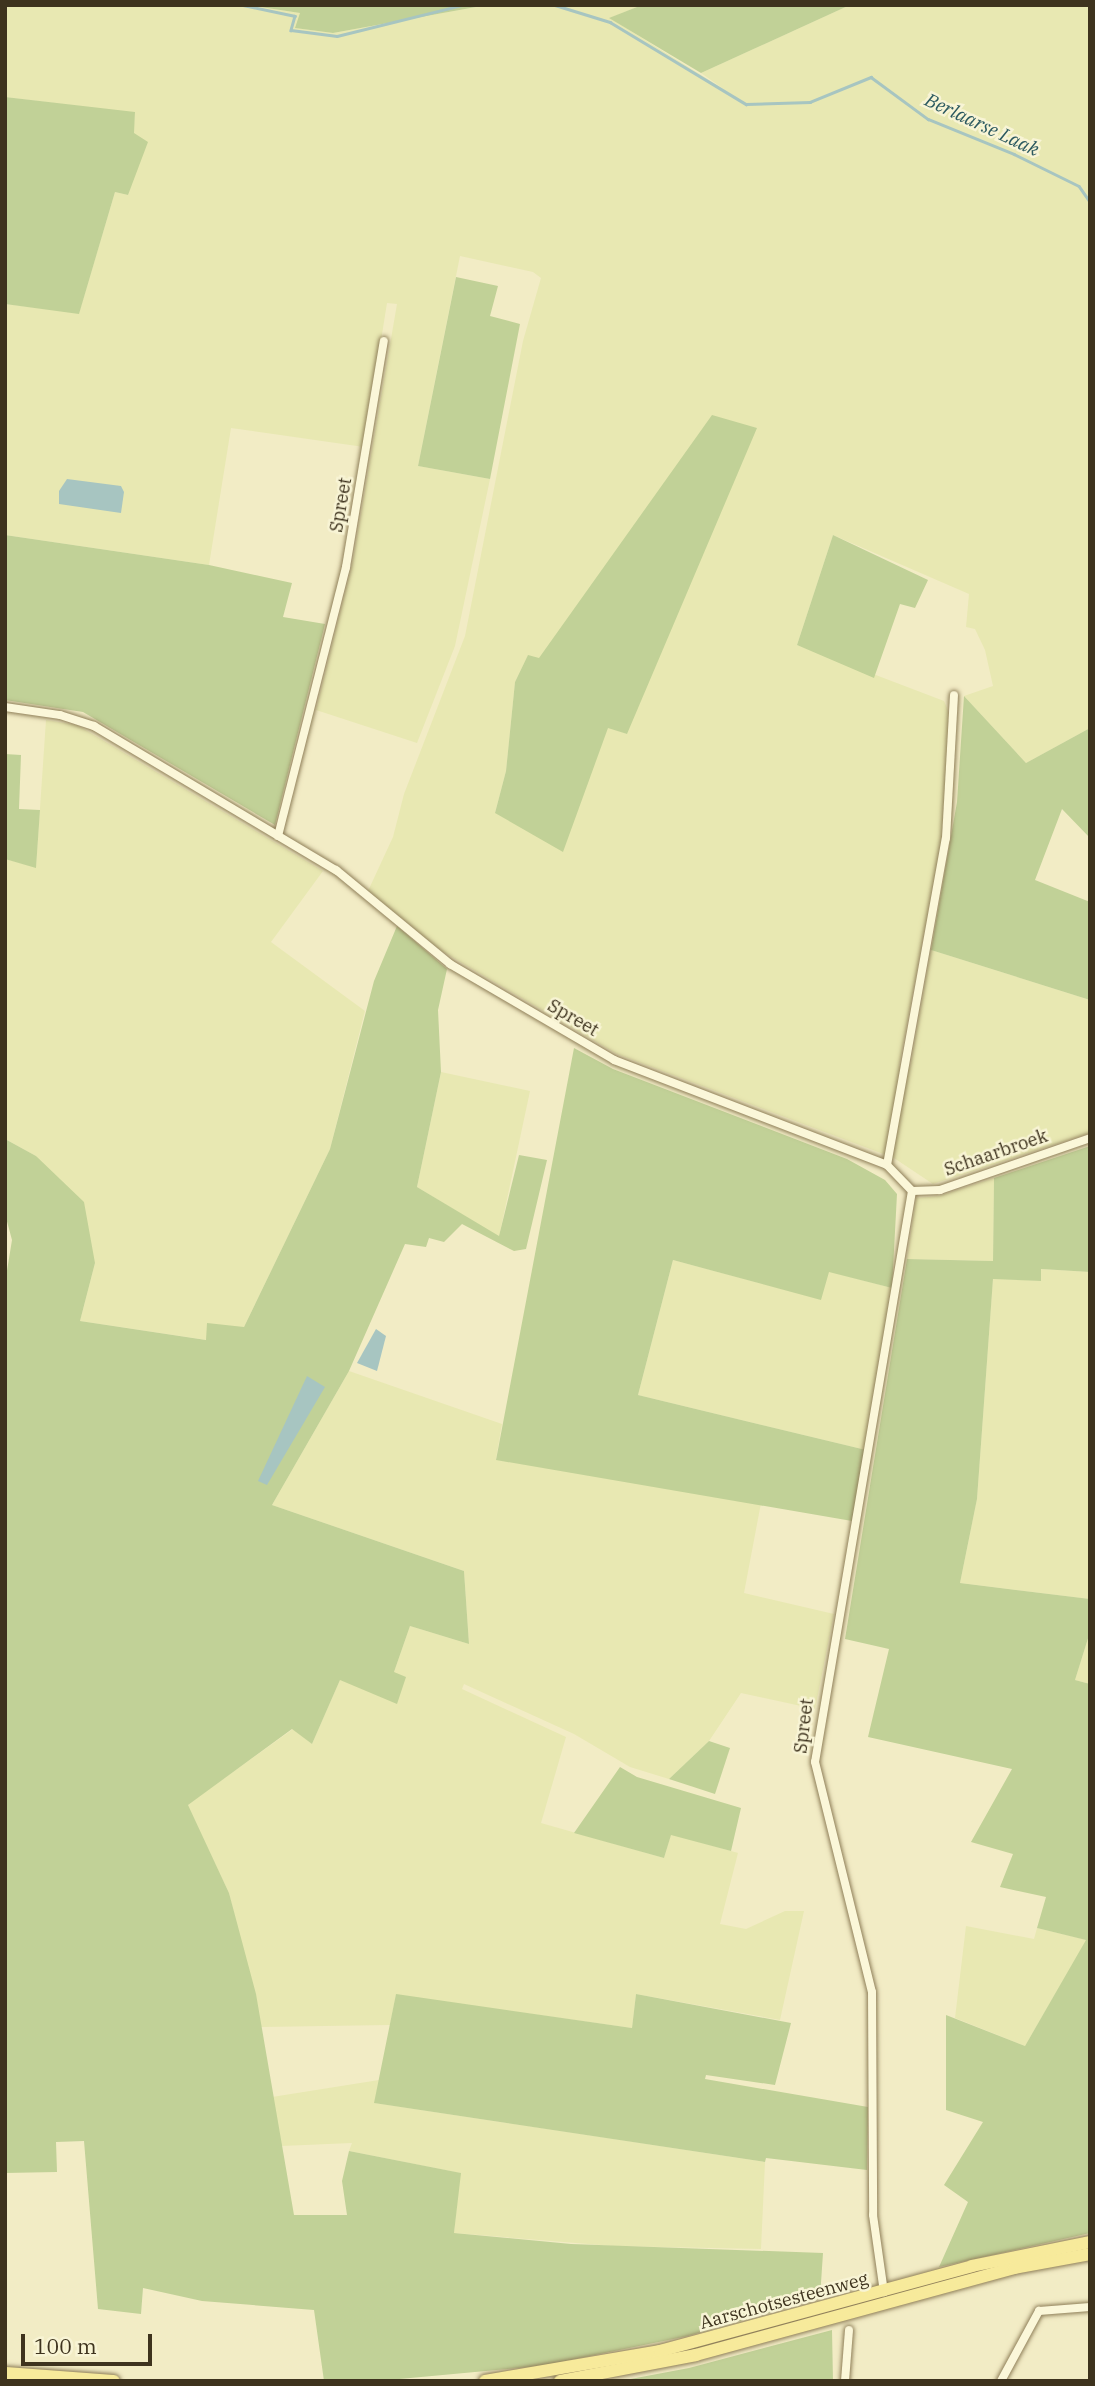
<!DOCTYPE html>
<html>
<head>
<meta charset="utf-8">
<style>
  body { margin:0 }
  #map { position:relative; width:1095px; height:2386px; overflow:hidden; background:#f2ecc5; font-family:"IBM Plex Serif",serif }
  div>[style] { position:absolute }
  .farmland>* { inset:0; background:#e8e8b2 }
  .green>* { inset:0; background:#c1d197 }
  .water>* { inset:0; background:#a7c5c1 }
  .stream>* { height:2.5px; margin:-1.25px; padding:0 1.25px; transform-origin:1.25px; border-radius:1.25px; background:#a7c5c1 }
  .roads { filter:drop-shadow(0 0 2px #8f7f59) drop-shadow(0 0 2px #8f7f59) }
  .minor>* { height:8px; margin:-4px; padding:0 4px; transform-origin:4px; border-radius:4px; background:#fbf7d9 }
  .primary>* { height:12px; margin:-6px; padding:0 6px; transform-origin:6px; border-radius:6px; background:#f7ea9b }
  span { translate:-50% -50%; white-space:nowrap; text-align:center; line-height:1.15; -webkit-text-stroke:5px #f8f4d5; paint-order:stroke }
  .street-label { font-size:18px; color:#3e331e }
  .water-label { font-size:19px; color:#2c595f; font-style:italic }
  .frame { position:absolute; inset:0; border:7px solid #3e331e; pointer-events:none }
  .scale { position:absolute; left:21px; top:2334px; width:131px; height:32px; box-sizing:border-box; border:4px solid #3e331e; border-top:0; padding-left:9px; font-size:21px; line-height:24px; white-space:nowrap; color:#3e331e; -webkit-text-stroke:5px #f8f4d5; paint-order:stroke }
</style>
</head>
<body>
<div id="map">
  <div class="farmland">
    <div style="clip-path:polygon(evenodd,5px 5px,247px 5px,301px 13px,296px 28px,333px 33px,487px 5px,642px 5px,610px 18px,725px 90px,701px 73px,850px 5px,1090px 5px,1090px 728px,1026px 763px,964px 696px,993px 686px,985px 650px,975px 629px,966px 627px,969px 594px,833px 535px,797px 645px,944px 701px,952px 720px,942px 838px,899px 1066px,910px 1068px,931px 950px,1090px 1000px,1090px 1133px,933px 1184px,894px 1158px,617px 1054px,440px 950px,368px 891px,393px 837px,404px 794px,465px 636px,523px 341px,541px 278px,533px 272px,460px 256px,418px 466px,490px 479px,455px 646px,417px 743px,316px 710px,353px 560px,397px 304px,387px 303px,364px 447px,231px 428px,209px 565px,5px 535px,5px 304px,79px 313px,115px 192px,128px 195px,135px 113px,5px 97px,5px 5px,528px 656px,539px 659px,627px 734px,608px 727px,495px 813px,506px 771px,515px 682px,528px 656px)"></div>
    <div style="clip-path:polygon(46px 720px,77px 725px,323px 871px,271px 942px,365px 1011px,330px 1149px,244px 1327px,207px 1340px,80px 1321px,95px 1263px,36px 1156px,5px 1139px,5px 859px,36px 867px)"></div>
    <div style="clip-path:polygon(441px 1072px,530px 1091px,499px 1237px,417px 1187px)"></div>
    <div style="clip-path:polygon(994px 1178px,993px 1261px,907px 1259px,916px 1198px,939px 1196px)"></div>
    <div style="clip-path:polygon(673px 1260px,820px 1299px,828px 1271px,892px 1288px,866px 1450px,638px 1395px)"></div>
    <div style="clip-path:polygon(1040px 1269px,1090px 1272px,1090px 1599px,960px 1583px,977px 1499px,993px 1278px,1040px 1281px)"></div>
    <div style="clip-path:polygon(349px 1371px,502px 1424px,496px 1459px,761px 1503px,744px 1593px,834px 1614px,815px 1709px,741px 1693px,709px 1741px,669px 1779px,630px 1767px,574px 1734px,464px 1684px,462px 1689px,566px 1737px,541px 1823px,664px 1858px,671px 1834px,738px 1853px,720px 1924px,746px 1929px,785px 1911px,804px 1911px,780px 2020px,636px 1994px,632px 2028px,396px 1995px,390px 2025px,261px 2027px,229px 1893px,187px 1805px,293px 1729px,312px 1744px,340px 1680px,394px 1672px,410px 1626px,469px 1644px,464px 1571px,272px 1505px)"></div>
    <div style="clip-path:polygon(1090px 1632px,1090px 1684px,1075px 1680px)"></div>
    <div style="clip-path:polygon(966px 1926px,1034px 1939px,1037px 1928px,1087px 1940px,1025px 2046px,955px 2018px)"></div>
    <div style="clip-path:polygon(379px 2080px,375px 2103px,765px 2162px,761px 2249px,613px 2246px,454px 2233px,460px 2173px,349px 2151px,352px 2143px,281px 2146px,272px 2097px)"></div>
  </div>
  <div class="green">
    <div style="clip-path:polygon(247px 5px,487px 5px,333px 33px,295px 28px,300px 13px)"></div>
    <div style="clip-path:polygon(642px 5px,850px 5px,701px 73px,609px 18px)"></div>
    <div style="clip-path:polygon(5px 97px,135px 112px,134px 133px,148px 142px,128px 195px,115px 192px,79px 314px,5px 304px)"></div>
    <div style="clip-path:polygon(456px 277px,498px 286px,490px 316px,520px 324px,490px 479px,418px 466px)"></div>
    <div style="clip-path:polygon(712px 415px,757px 428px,627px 734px,608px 728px,563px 852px,495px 813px,506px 771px,515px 682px,528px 655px,539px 658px)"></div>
    <div style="clip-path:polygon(5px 535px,209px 565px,292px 583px,283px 617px,325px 624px,275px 825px,83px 712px,5px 700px)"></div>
    <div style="clip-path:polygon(833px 535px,928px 580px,915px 608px,900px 604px,874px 678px,797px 645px)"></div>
    <div style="clip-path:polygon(964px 696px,1026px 763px,1090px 728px,1090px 838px,1062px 809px,1035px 880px,1090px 902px,1090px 1000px,931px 950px,957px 802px)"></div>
    <div style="clip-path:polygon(5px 754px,21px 755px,19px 809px,40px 810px,36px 868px,5px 859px)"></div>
    <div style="clip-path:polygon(397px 926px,447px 969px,438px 1010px,441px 1072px,417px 1187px,499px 1236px,519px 1155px,547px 1160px,526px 1249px,514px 1251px,462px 1224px,444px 1242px,429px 1238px,426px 1247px,405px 1244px,349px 1371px,272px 1505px,464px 1571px,469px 1644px,410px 1626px,394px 1672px,406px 1677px,397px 1704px,340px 1680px,312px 1744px,292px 1729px,188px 1805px,229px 1893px,256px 1994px,294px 2215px,347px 2215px,342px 2181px,349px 2151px,461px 2173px,454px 2233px,571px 2244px,823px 2253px,820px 2298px,688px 2336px,541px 2366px,378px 2381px,324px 2381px,314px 2310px,202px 2301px,143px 2288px,141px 2314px,98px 2309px,84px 2141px,56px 2142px,57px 2172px,5px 2173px,5px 1283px,12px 1240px,5px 1214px,5px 1139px,36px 1156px,84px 1202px,95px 1263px,80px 1321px,206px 1340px,207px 1323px,244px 1327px,330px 1149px,374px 981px)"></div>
    <div style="clip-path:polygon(574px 1048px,613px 1069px,847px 1159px,885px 1180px,897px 1194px,892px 1288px,829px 1272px,821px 1300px,673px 1260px,638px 1395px,866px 1450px,852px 1521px,496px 1460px)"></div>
    <div style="clip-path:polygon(1090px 1146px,1090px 1272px,1041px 1269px,1041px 1281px,993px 1279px,977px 1499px,960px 1583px,1090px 1599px,1090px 1632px,1075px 1680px,1090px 1684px,1090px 2233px,939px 2267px,968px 2202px,944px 2185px,983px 2122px,946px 2110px,946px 2015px,1025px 2046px,1086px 1940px,1037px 1928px,1046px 1897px,1000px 1887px,1013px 1854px,971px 1842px,1012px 1769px,868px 1737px,889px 1649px,845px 1639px,907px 1259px,993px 1261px,994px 1178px)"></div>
    <div style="clip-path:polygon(709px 1741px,730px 1748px,715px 1794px,669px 1779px)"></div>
    <div style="clip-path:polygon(620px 1767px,637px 1777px,741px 1808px,731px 1851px,671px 1835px,664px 1858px,574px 1833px)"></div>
    <div style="clip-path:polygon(396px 1994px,632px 2028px,636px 1994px,791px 2023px,775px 2085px,706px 2075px,705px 2079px,868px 2107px,867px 2170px,766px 2158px,765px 2162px,374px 2103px)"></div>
    <div style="clip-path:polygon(832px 2330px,833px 2381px,620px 2381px,689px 2368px)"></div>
  </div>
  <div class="water">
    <div style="clip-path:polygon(67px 479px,121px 486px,124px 492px,121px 513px,59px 504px,59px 491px)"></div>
    <div style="clip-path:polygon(376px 1329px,386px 1336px,377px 1371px,357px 1363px)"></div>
    <div style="clip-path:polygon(307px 1376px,325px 1387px,267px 1485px,258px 1481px)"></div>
  </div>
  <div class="stream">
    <div style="left:243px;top:5px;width:53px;rotate:11.9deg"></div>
    <div style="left:295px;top:16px;width:15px;rotate:106deg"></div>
    <div style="left:291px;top:30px;width:46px;rotate:7.4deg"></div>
    <div style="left:337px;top:36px;width:129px;rotate:-13.9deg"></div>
    <div style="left:555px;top:5px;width:58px;rotate:17.2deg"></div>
    <div style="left:610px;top:22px;width:159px;rotate:31.1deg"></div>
    <div style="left:746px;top:104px;width:64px;rotate:-1.8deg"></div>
    <div style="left:810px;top:102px;width:66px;rotate:-22.3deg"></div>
    <div style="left:871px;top:77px;width:71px;rotate:36.4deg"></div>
    <div style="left:928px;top:119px;width:93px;rotate:22.1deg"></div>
    <div style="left:1014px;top:154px;width:72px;rotate:26.2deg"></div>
    <div style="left:1079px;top:186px;width:19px;rotate:55deg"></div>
  </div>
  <div class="roads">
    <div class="minor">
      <div style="left:5px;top:707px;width:56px;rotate:8.3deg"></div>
      <div style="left:60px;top:715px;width:36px;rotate:18deg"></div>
      <div style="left:94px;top:726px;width:282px;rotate:30.8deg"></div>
      <div style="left:336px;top:870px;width:148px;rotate:39.5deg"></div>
      <div style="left:450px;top:964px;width:190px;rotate:30.3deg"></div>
      <div style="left:614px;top:1060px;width:292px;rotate:21deg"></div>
      <div style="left:887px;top:1165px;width:36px;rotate:46deg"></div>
      <div style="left:912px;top:1191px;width:579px;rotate:99.64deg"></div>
      <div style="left:815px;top:1762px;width:237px;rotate:76.1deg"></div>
      <div style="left:872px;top:1992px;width:223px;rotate:89.7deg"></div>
      <div style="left:873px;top:2215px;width:78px;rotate:81.9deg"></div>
      <div style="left:278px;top:836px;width:277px;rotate:-75.8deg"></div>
      <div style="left:346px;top:567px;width:229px;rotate:-80.5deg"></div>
      <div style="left:887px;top:1165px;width:332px;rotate:-79.8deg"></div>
      <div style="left:946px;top:838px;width:143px;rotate:-86.8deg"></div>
      <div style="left:912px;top:1191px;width:28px;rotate:-2deg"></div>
      <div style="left:940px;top:1190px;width:159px;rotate:-19.1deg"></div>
      <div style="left:845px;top:2381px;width:51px;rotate:-85.5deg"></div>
      <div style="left:1001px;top:2381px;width:80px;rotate:-61.5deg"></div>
      <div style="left:1039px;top:2311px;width:51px;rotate:-4.5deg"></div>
    </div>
    <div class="primary">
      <div style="left:5px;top:2373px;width:109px;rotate:4.2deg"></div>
      <div style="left:485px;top:2381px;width:178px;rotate:-9.7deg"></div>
      <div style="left:660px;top:2351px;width:323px;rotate:-15.2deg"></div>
      <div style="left:972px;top:2266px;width:120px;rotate:-11.5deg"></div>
      <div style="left:560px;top:2381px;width:138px;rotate:-10.8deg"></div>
      <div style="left:696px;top:2355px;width:330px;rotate:-15.3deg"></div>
      <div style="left:1014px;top:2268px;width:77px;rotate:-10.4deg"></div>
    </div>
  </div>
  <div class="street-label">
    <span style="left:341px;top:505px;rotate:-80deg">Spreet</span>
    <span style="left:573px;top:1018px;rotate:30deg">Spreet</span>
    <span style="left:996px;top:1153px;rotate:-19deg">Schaarbroek</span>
    <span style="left:804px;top:1726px;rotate:-83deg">Spreet</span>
    <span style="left:784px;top:2301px;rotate:-15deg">Aarschotsesteenweg</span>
  </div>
  <div class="water-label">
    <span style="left:982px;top:125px;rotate:25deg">Berlaarse Laak</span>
  </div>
  <div class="frame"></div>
  <div class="scale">100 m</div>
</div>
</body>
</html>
